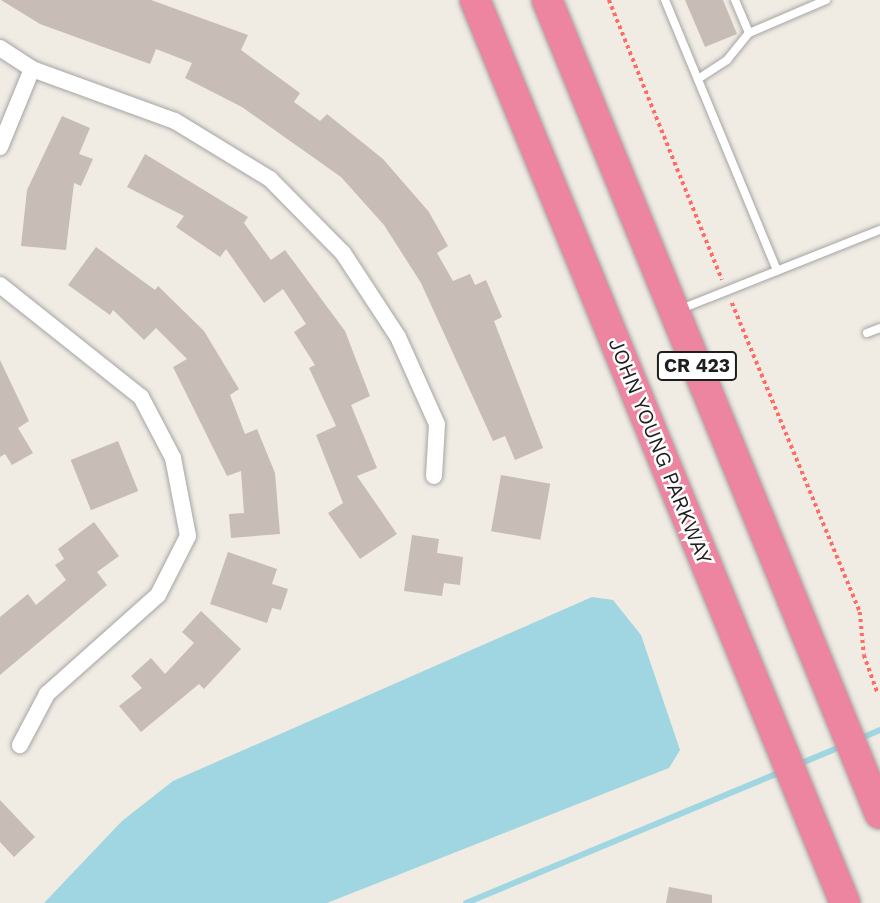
<!DOCTYPE html>
<html>
<head>
<meta charset="utf-8">
<style>
  body { margin:0 }
  #map { position:relative; width:880px; height:903px; overflow:hidden; background:#f0ebe3; font-family:"Work Sans",sans-serif }
  div>[style] { position:absolute }
  .water>* { inset:0; background:#a0d6e1 }
  .stream>* { height:6px; margin:-3px; padding:0 3px; transform-origin:3px; border-radius:3px; background:#a0d6e1 }
  .building>* { inset:0; background:#c8bcb6; transform-origin:0 0 }
  .path>* { height:3.5px; margin-top:-1.75px; transform-origin:0; background:repeating-linear-gradient(90deg,#ff6b65 0 3.5px,transparent 0 7px) }
  .roads { filter:drop-shadow(0 0 2px #a5a5a5) drop-shadow(0 0 2px #a5a5a5) }
  .lane>* { height:8px; margin:-4px; padding:0 4px; transform-origin:4px; border-radius:4px; background:#fff }
  .street>* { height:16px; margin:-8px; padding:0 8px; transform-origin:8px; border-radius:8px; background:#fff }
  .highway>* { height:30px; margin:-15px; padding:0 15px; transform-origin:15px; border-radius:15px; background:#ed85a0 }
  span { translate:-50% -50%; white-space:nowrap; text-align:center; line-height:1.15; -webkit-text-stroke:5px #fff; paint-order:stroke }
  .shield-label span { padding:2px 5px; background:#fff; border:2px solid; border-radius:5px; -webkit-text-stroke-width:0 }
  .shield-label { font-size:19px; color:#1e1e1e; font-weight:700 }
  .street-label { font-size:21px; color:#1e1e1e }
</style>
</head>
<body>
<div id="map">
  <div class="water">
    <div style="clip-path:polygon(592px 597px,613px 600px,641px 635px,680px 750px,669px 768px,327px 903px,44px 903px,122px 821px,173px 781px)"></div>
  </div>
  <div class="stream">
    <div style="left:859px;top:739px;width:23px;rotate:-23deg"></div>
    <div style="left:797px;top:765px;width:49px;rotate:-22.9deg"></div>
    <div style="left:466px;top:903px;width:341px;rotate:-22.6deg"></div>
  </div>
  <div class="building">
    <div style="clip-path:polygon(1px 0,151px 0,248px 35px,241px 50px,300px 93px,294px 102px,320px 121px,327px 114px,383px 159px,429px 212px,448px 246px,437px 253px,453px 281px,470px 274px,475px 285px,486px 280px,502px 317px,494px 321px,543px 448px,515px 460px,505px 436px,493px 441px,421px 283px,384px 225px,341px 177px,242px 107px,185px 78px,192px 63px,156px 49px,150px 64px,40px 24px)"></div>
    <div style="clip-path:polygon(685px 0,723px 0,737px 34px,705px 47px)"></div>
    <div style="clip-path:polygon(62px 116px,90px 128px,79px 154px,93px 159px,81px 186px,74px 183px,66px 250px,21px 246px,27px 190px)"></div>
    <div style="clip-path:polygon(145px 154px,248px 217px,244px 223px,271px 260px,285px 250px,345px 331px,370px 396px,351px 405px,377px 468px,357px 476px,397px 534px,360px 559px,328px 513px,343px 503px,316px 435px,336px 426px,309px 368px,315px 365px,294px 332px,306px 324px,283px 289px,264px 303px,226px 249px,220px 257px,176px 227px,184px 216px,127px 187px)"></div>
    <div style="clip-path:polygon(96px 247px,155px 290px,158px 286px,204px 331px,239px 389px,230px 395px,245px 434px,257px 429px,275px 473px,280px 534px,231px 538px,229px 514px,244px 513px,241px 471px,227px 476px,173px 367px,187px 359px,156px 328px,144px 340px,113px 310px,110px 315px,68px 285px)"></div>
    <div style="clip-path:polygon(0 360px,29px 421px,18px 428px,33px 453px,12px 465px,5px 454px,0 457px)"></div>
    <div style="left:118px;top:441px;width:54px;height:51px;rotate:68deg"></div>
    <div style="left:501px;top:475px;width:50px;height:57px;rotate:10deg"></div>
    <div style="clip-path:polygon(94px 522px,119px 556px,97px 572px,107px 585px,0 675px,0 617px,28px 594px,36px 605px,66px 580px,55px 565px,64px 559px,58px 549px)"></div>
    <div style="clip-path:polygon(412px 535px,439px 539px,437px 553px,463px 557px,460px 585px,444px 583px,442px 596px,404px 591px)"></div>
    <div style="clip-path:polygon(228px 552px,277px 569px,272px 584px,288px 589px,281px 610px,272px 608px,267px 623px,210px 604px)"></div>
    <div style="clip-path:polygon(201px 611px,241px 649px,204px 689px,199px 684px,141px 732px,119px 706px,142px 688px,131px 676px,151px 658px,165px 674px,194px 643px,182px 632px)"></div>
    <div style="clip-path:polygon(0 800px,35px 837px,14px 857px,0 842px)"></div>
    <div style="clip-path:polygon(669px 887px,712px 895px,712px 903px,666px 903px)"></div>
  </div>
  <div class="path">
    <div style="left:609px;top:0;width:302px;rotate:68deg"></div>
    <div style="left:732px;top:303px;width:334px;rotate:67.5deg"></div>
    <div style="left:860px;top:612px;width:43px;rotate:84.7deg"></div>
    <div style="left:864px;top:655px;width:41px;rotate:70.3deg"></div>
  </div>
  <div class="roads">
    <div class="lane">
      <div style="left:665px;top:0;width:293px;rotate:67.5deg"></div>
      <div style="left:735px;top:0;width:36px;rotate:67deg"></div>
      <div style="left:698px;top:79px;width:35px;rotate:-33deg"></div>
      <div style="left:727px;top:60px;width:35px;rotate:-51deg"></div>
      <div style="left:749px;top:33px;width:84px;rotate:-23.2deg"></div>
      <div style="left:681px;top:309px;width:214px;rotate:-21.7deg"></div>
      <div style="left:867px;top:333px;width:14px;rotate:-21deg"></div>
    </div>
    <div class="street">
      <div style="left:0;top:48px;width:38px;rotate:33deg"></div>
      <div style="left:32px;top:69px;width:152px;rotate:20deg"></div>
      <div style="left:175px;top:121px;width:111px;rotate:31.4deg"></div>
      <div style="left:270px;top:179px;width:104px;rotate:45.4deg"></div>
      <div style="left:343px;top:253px;width:100px;rotate:56.8deg"></div>
      <div style="left:398px;top:337px;width:95px;rotate:65.9deg"></div>
      <div style="left:437px;top:424px;width:52px;rotate:93.3deg"></div>
      <div style="left:0;top:147px;width:84px;rotate:-67.7deg"></div>
      <div style="left:0;top:285px;width:180px;rotate:38.5deg"></div>
      <div style="left:141px;top:397px;width:69px;rotate:62.3deg"></div>
      <div style="left:173px;top:458px;width:79px;rotate:79.1deg"></div>
      <div style="left:188px;top:536px;width:66px;rotate:117deg"></div>
      <div style="left:158px;top:595px;width:149px;rotate:138.3deg"></div>
      <div style="left:47px;top:694px;width:58px;rotate:117.9deg"></div>
    </div>
    <div class="highway">
      <div style="left:475px;top:0;width:976px;rotate:67.72deg"></div>
      <div style="left:547px;top:0;width:879px;rotate:67.75deg"></div>
    </div>
  </div>
  <div class="shield-label">
    <span style="left:697px;top:366px">CR 423</span>
  </div>
  <div class="street-label">
    <span style="left:660px;top:451px;rotate:68deg">JOHN YOUNG PARKWAY</span>
  </div>
</div>
</body>
</html>
